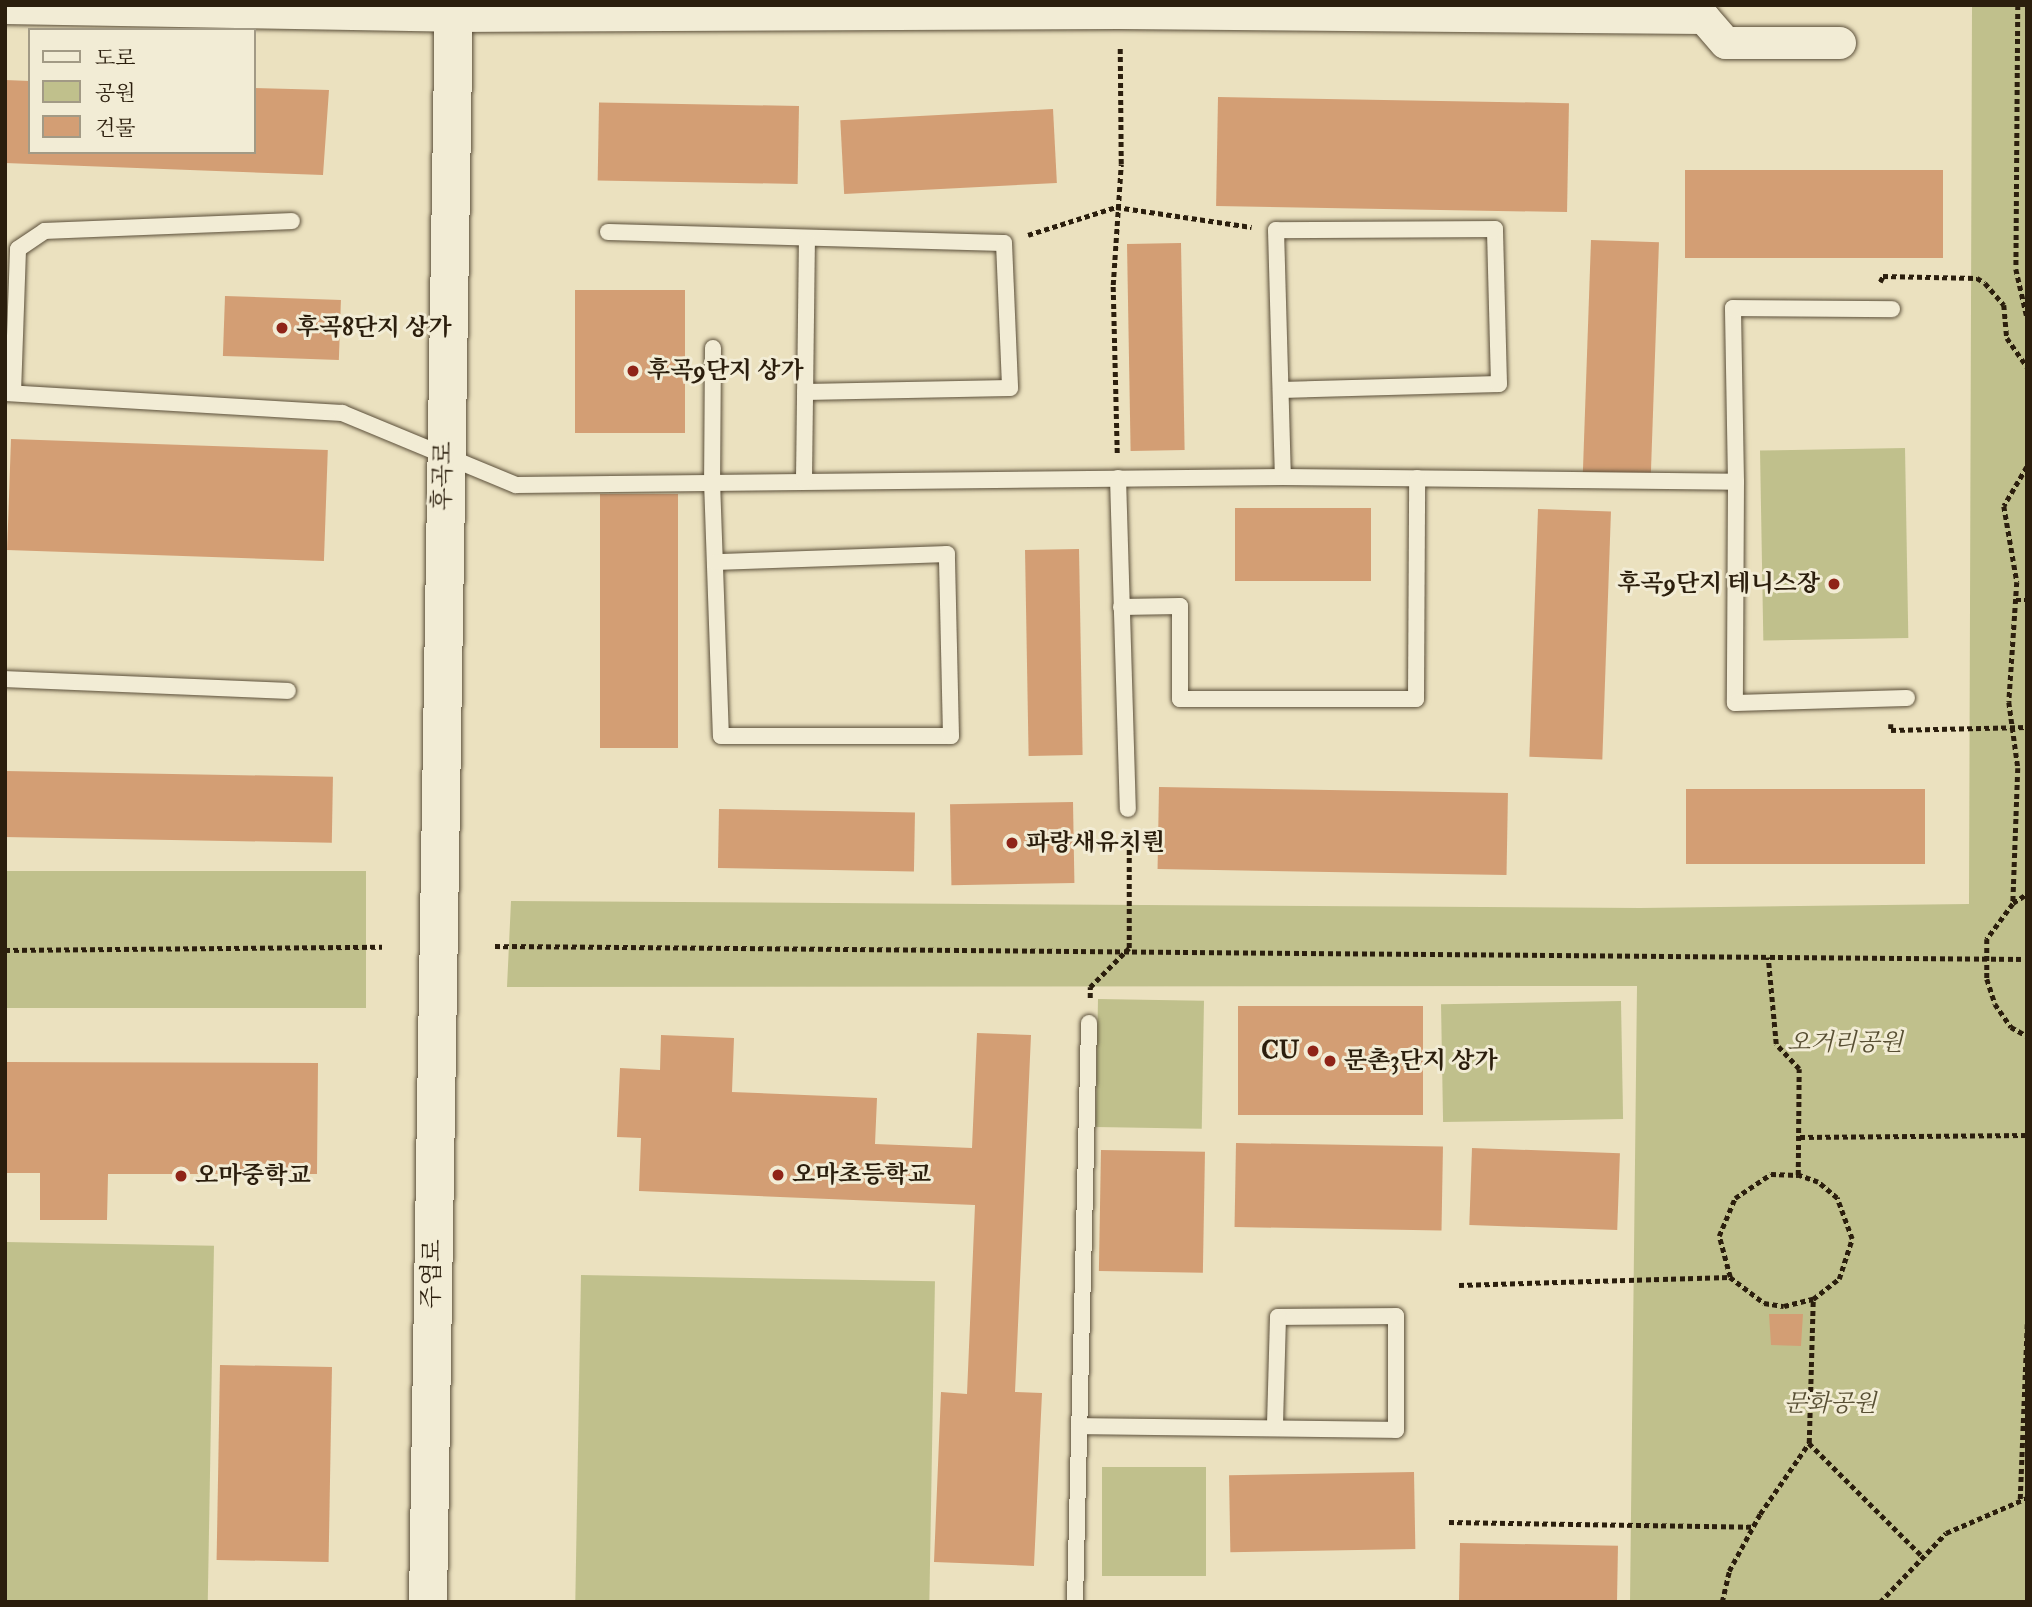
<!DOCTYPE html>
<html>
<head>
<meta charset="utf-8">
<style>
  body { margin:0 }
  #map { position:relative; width:2032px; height:1607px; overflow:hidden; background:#ebe1bf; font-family:"IM FELL Double Pica","Noto Serif KR",serif }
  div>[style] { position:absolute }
  .green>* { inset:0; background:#c0c08c; transform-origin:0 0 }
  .building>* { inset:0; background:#d39e74; transform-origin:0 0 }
  .path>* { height:4.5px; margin-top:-2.25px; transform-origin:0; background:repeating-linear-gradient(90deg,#2b1e0d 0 5px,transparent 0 8.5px) }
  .roads { filter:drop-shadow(0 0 2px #5b4f3a) drop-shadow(0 0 2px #5b4f3a) }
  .lane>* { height:16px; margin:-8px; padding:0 8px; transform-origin:8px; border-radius:8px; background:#f2ecd5 }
  .street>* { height:32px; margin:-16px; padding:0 16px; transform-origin:16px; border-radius:16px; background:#f2ecd5 }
  .secondary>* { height:38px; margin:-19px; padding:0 19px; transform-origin:19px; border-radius:19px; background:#f2ecd5 }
  .dots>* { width:19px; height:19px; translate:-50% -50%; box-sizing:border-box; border:4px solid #f2ecd5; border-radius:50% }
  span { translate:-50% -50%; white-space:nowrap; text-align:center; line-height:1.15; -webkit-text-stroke:6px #f2ecd5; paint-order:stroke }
  .poi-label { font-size:24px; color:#2b1e0d; font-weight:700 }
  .left { translate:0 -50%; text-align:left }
  .right { translate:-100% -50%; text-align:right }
  .street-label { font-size:24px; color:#2b1e0d }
  .park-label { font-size:24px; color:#584f33; font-style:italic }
  .frame { position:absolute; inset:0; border:7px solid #2b1e0d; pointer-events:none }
  .legend { position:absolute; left:28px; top:28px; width:228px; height:126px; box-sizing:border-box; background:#f2ecd5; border:2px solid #a29a85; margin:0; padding:9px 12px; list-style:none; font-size:21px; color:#2b1e0d }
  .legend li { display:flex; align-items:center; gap:14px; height:35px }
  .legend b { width:35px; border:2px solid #a29a85 }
</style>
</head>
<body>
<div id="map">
  <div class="green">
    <div style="clip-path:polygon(1972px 5px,2027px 5px,2027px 1602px,1630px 1602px,1637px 986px,507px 987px,511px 901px,1640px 908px,1969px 904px)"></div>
    <div style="left:1905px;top:448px;width:190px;height:145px;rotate:89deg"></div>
    <div style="left:5px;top:871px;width:361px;height:137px"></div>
    <div style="left:1098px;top:999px;width:106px;height:128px;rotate:1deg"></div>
    <div style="left:1621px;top:1001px;width:118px;height:180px;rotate:89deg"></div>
    <div style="left:5px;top:1242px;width:209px;height:360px;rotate:1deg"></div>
    <div style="left:581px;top:1275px;width:354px;height:327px;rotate:1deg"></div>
    <div style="left:1206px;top:1467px;width:109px;height:104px;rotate:90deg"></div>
  </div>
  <div class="building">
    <div style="clip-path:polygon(5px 80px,30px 81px,30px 152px,254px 152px,254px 88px,329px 90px,323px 175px,5px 163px)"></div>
    <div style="left:1218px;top:97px;width:351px;height:109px;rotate:1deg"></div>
    <div style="left:799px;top:106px;width:78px;height:200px;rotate:91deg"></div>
    <div style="left:1053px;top:109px;width:74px;height:213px;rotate:87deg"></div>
    <div style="left:1685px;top:170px;width:258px;height:88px"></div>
    <div style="left:1591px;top:240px;width:68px;height:236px;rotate:2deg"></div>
    <div style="left:1181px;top:243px;width:207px;height:54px;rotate:89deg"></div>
    <div style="left:575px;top:290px;width:110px;height:143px"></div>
    <div style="left:225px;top:296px;width:116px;height:60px;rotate:2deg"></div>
    <div style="left:11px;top:439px;width:317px;height:111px;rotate:2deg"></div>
    <div style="left:600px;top:494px;width:78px;height:254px"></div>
    <div style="left:1235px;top:508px;width:136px;height:73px"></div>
    <div style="left:1538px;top:509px;width:73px;height:248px;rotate:2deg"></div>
    <div style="left:1079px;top:549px;width:206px;height:54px;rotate:89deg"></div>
    <div style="left:5px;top:771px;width:328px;height:66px;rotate:1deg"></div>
    <div style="left:1159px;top:787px;width:349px;height:82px;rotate:1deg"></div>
    <div style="left:1686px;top:789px;width:239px;height:75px"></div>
    <div style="left:1073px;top:802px;width:81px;height:123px;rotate:89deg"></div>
    <div style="left:719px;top:809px;width:196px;height:59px;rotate:1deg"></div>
    <div style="left:1238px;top:1006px;width:185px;height:109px"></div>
    <div style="clip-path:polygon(977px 1033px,1031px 1035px,1015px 1392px,1042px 1393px,1034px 1566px,934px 1562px,941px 1392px,967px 1394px,975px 1205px,639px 1191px,641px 1138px,617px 1137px,620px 1068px,660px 1070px,661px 1035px,734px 1038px,732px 1092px,877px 1098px,875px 1144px,972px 1148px)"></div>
    <div style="clip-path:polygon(5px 1062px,318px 1063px,317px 1174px,108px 1174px,107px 1220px,40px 1220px,40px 1173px,5px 1173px)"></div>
    <div style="left:1236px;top:1143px;width:207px;height:84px;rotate:1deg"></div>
    <div style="left:1472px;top:1148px;width:148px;height:77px;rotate:2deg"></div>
    <div style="left:1101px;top:1150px;width:104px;height:121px;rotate:1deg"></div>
    <div style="clip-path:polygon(1769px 1314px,1803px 1314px,1801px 1346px,1771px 1345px)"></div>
    <div style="left:220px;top:1365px;width:112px;height:195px;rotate:1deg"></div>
    <div style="left:1414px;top:1472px;width:77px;height:185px;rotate:89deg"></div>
    <div style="left:1460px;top:1543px;width:158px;height:59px;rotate:1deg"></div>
  </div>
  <div class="path">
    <div style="left:2018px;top:5px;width:264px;rotate:90.4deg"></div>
    <div style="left:2016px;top:269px;width:49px;rotate:77.1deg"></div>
    <div style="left:1028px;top:235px;width:92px;rotate:-17.7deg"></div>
    <div style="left:1116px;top:207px;width:137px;rotate:8.4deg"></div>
    <div style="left:1880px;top:282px;width:7px;rotate:-63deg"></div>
    <div style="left:1883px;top:276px;width:94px;rotate:1.2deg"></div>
    <div style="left:1977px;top:278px;width:9px;rotate:32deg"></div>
    <div style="left:1985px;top:283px;width:29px;rotate:49deg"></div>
    <div style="left:2004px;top:305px;width:33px;rotate:85deg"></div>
    <div style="left:2007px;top:338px;width:35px;rotate:55deg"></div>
    <div style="left:1117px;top:453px;width:168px;rotate:-91.4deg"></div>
    <div style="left:1113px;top:285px;width:121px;rotate:-86.2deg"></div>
    <div style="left:1121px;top:164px;width:119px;rotate:-90.5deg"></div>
    <div style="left:2027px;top:467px;width:45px;rotate:120.5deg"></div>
    <div style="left:2004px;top:506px;width:77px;rotate:80.3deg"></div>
    <div style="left:2017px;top:582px;width:120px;rotate:93.8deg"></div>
    <div style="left:2009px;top:702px;width:67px;rotate:82.2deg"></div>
    <div style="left:2018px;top:768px;width:136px;rotate:92.1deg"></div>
    <div style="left:2013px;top:904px;width:44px;rotate:126.6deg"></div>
    <div style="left:1987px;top:939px;width:40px;rotate:90deg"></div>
    <div style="left:1987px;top:979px;width:26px;rotate:72deg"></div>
    <div style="left:1995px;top:1004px;width:28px;rotate:55deg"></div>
    <div style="left:2011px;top:1027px;width:18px;rotate:29deg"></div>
    <div style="left:2016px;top:600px;width:11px"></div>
    <div style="left:1891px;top:724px;width:6px;rotate:90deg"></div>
    <div style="left:1891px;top:730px;width:136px;rotate:-1.3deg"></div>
    <div style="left:2013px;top:903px;width:17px;rotate:-33deg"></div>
    <div style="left:495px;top:946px;width:1532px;rotate:0.49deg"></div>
    <div style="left:5px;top:950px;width:377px;rotate:-0.5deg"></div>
    <div style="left:1090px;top:998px;width:11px;rotate:-90deg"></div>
    <div style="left:1090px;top:987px;width:55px;rotate:-45deg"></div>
    <div style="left:1129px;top:948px;width:114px;rotate:-90deg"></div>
    <div style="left:1800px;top:1137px;width:227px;rotate:-0.5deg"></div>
    <div style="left:1730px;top:1277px;width:42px;rotate:-105deg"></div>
    <div style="left:1719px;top:1236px;width:41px;rotate:-67.2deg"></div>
    <div style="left:1735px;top:1198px;width:43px;rotate:-33.7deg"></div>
    <div style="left:1771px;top:1174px;width:27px;rotate:2deg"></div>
    <div style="left:1459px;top:1285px;width:271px;rotate:-1.7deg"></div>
    <div style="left:1730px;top:1277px;width:43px;rotate:37.4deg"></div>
    <div style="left:1764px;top:1303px;width:20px;rotate:9deg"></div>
    <div style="left:1784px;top:1306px;width:30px;rotate:-14deg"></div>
    <div style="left:1809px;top:1443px;width:160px;rotate:45deg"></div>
    <div style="left:2020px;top:1499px;width:175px;rotate:-87.7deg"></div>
    <div style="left:1449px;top:1522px;width:304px;rotate:0.9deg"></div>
    <div style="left:1722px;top:1602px;width:32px;rotate:-77deg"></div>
    <div style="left:1729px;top:1571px;width:65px;rotate:-61.5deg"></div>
    <div style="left:1760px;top:1514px;width:86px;rotate:-55.4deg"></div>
    <div style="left:1809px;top:1443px;width:144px;rotate:-88.4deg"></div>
    <div style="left:1813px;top:1299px;width:33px;rotate:-38deg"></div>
    <div style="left:1839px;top:1279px;width:42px;rotate:-72deg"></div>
    <div style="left:1852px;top:1239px;width:44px;rotate:-110.1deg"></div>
    <div style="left:1837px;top:1198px;width:25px;rotate:-140deg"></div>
    <div style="left:1818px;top:1182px;width:21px;rotate:-161deg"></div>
    <div style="left:1798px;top:1175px;width:106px;rotate:-89.5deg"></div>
    <div style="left:1799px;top:1069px;width:34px;rotate:-133deg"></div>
    <div style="left:1776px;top:1044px;width:87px;rotate:-95.3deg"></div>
    <div style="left:1880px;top:1602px;width:95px;rotate:-46.3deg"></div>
    <div style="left:1946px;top:1533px;width:88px;rotate:-23.4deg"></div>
  </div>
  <div class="roads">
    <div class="lane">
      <div style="left:608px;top:232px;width:396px;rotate:1.6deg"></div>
      <div style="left:1004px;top:243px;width:145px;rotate:87.6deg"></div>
      <div style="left:1010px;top:388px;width:205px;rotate:178.9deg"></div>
      <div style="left:713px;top:348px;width:133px;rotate:90.4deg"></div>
      <div style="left:712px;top:481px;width:255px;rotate:88deg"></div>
      <div style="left:721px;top:736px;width:230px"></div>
      <div style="left:951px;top:736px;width:182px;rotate:-91.3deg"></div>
      <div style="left:947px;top:554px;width:232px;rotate:178deg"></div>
      <div style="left:1281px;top:390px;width:218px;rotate:-1.6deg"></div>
      <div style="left:1499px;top:384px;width:155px;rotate:-91.5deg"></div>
      <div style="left:1495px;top:229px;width:219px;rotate:179.7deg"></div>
      <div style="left:1276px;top:230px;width:247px;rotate:88.4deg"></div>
      <div style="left:5px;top:393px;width:338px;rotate:3.4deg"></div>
      <div style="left:342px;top:413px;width:188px;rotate:22.5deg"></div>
      <div style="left:516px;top:485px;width:767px;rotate:-0.6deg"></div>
      <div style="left:1283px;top:477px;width:453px;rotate:0.6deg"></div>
      <div style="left:1736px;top:482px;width:174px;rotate:-91deg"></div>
      <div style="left:1733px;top:308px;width:159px;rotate:0.4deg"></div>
      <div style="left:13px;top:393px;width:144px;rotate:-88deg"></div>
      <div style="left:18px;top:249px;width:32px;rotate:-34deg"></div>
      <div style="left:45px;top:231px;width:247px;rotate:-2.3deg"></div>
      <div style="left:1118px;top:478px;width:331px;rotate:88.3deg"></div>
      <div style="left:804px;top:480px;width:239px;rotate:-89.3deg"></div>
      <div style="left:1736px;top:482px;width:221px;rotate:90.3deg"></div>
      <div style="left:1735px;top:703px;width:172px;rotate:-1.7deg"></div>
      <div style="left:1121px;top:607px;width:59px;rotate:-1deg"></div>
      <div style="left:1180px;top:606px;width:93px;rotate:90deg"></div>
      <div style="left:1180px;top:699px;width:236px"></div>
      <div style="left:1416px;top:699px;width:221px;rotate:-89.7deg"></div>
      <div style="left:5px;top:679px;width:283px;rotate:2.4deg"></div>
      <div style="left:1079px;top:1426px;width:317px;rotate:0.7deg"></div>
      <div style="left:1396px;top:1430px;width:114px;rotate:-90deg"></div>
      <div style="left:1396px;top:1316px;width:118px;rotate:179.5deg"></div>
      <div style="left:1278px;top:1317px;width:110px;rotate:91.6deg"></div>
      <div style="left:1075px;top:1602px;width:579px;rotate:-88.61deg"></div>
    </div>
    <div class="street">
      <div style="left:5px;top:8px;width:449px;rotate:1deg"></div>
      <div style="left:454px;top:16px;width:665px;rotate:-0.26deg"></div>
      <div style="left:1119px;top:13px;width:585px;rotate:0.49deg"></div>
      <div style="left:1704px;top:18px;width:33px;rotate:49deg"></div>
      <div style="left:1726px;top:43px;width:114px"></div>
    </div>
    <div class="secondary">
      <div style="left:428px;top:1602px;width:1597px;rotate:-89.07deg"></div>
    </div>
  </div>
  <div class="dots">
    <div style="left:282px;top:328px;background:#8f2418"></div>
    <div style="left:633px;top:371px;background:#8f2418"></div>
    <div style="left:1834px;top:584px;background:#8f2418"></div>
    <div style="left:1012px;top:843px;background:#8f2418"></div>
    <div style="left:1313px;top:1051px;background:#8f2418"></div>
    <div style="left:1330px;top:1061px;background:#8f2418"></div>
    <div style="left:778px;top:1175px;background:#8f2418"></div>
    <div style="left:181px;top:1176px;background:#8f2418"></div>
  </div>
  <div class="poi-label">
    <span class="left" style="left:296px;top:328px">후곡8단지 상가</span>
    <span class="left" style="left:647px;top:371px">후곡9단지 상가</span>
    <span class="right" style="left:1820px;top:584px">후곡9단지 테니스장</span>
    <span class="left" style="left:1026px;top:843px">파랑새유치뤈</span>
    <span class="right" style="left:1299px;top:1051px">CU</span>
    <span class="left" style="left:1344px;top:1061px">문촌3단지 상가</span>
    <span class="left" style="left:792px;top:1175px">오마초등학교</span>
    <span class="left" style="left:195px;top:1176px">오마중학교</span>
  </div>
  <div class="street-label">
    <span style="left:443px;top:476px;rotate:-89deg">후곡로</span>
    <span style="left:432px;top:1274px;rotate:-89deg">주엽로</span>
  </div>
  <div class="park-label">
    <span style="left:1845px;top:1043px">오거리공원</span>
    <span style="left:1830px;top:1404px">문화공원</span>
  </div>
  <div class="frame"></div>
  <ul class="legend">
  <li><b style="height:9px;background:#f2ecd5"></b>도로</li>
  <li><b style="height:19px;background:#c0c08c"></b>공원</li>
  <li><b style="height:19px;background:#d39e74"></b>건물</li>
  </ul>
</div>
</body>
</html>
